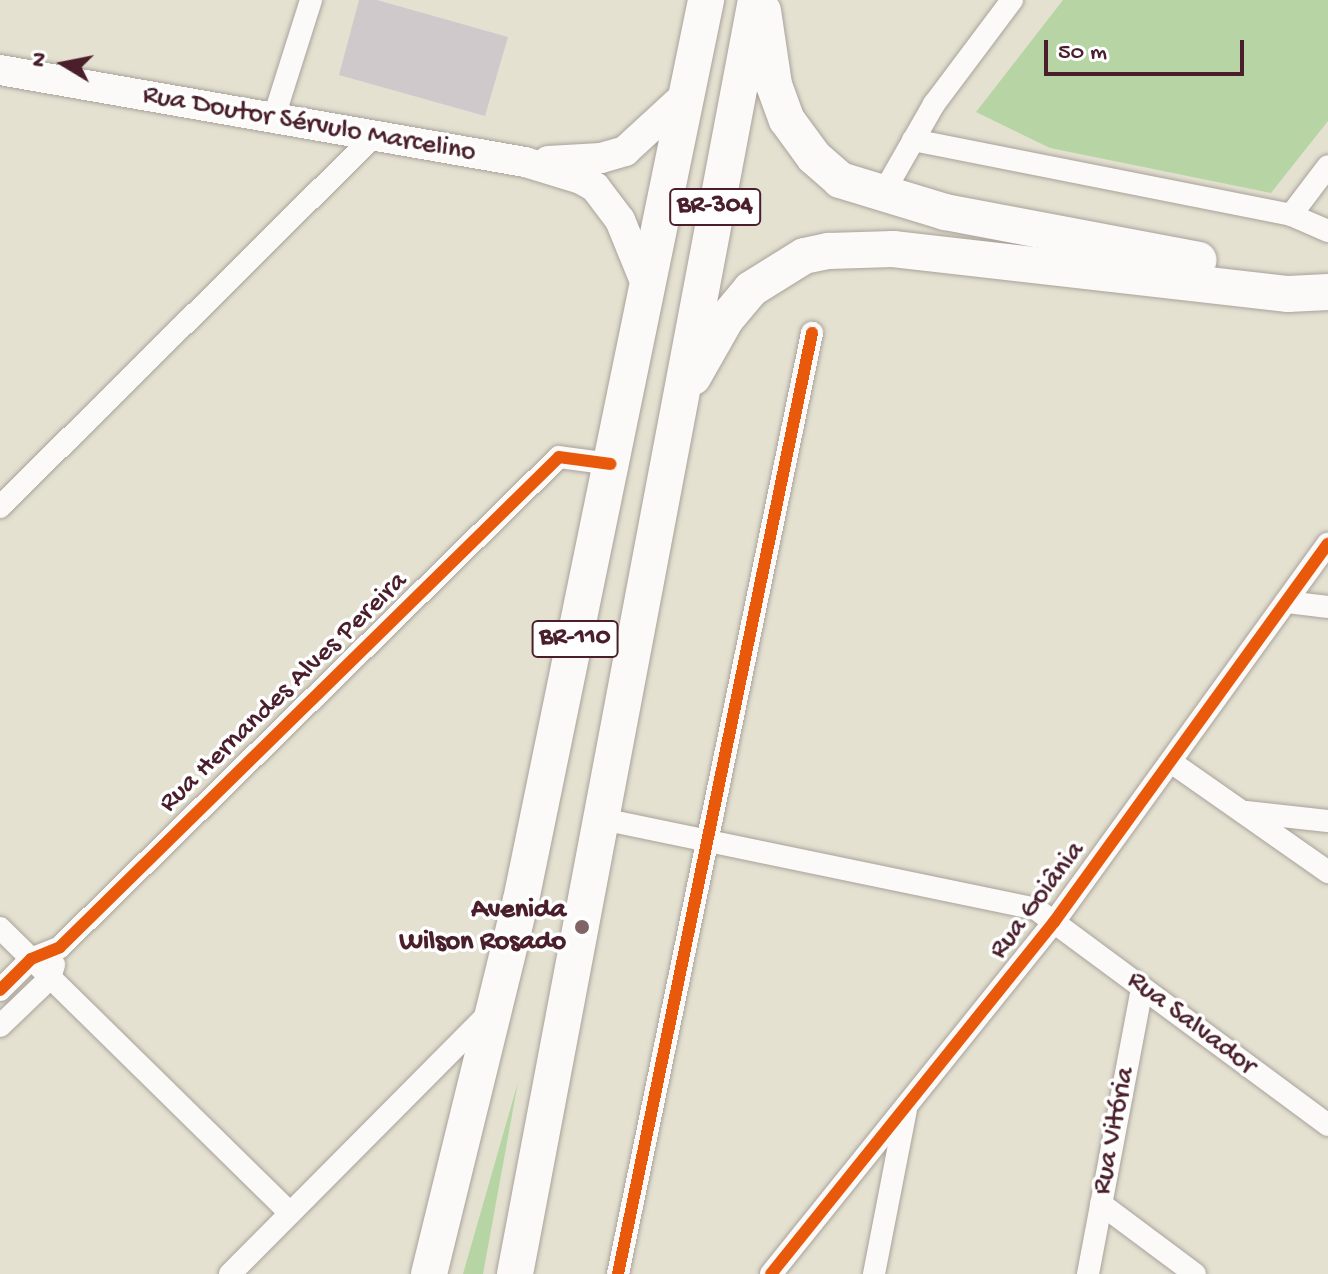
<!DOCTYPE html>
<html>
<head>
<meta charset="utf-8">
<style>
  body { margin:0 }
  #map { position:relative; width:1328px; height:1274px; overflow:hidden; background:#e4e1d1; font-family:"Gochi Hand",sans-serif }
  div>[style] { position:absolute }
  .green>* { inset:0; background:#b7d5a4 }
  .building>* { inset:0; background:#d0c9cc }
  .roads { filter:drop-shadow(0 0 2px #a9a29a) drop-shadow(0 0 2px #a9a29a) }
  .minor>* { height:22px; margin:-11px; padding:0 11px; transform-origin:11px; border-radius:11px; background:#fbfaf8 }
  .secondary>* { height:30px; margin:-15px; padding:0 15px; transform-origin:15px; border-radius:15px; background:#fbfaf8 }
  .trunk>* { height:36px; margin:-18px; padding:0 18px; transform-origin:18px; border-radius:18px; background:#fbfaf8 }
  .cycleway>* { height:12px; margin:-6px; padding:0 6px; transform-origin:6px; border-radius:6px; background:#e8590c }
  .dots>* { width:22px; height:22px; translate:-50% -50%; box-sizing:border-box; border:4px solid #fff; border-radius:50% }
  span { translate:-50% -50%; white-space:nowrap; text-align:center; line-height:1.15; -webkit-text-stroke:7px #fff; paint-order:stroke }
  .shield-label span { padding:2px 6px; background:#fff; border:2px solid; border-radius:6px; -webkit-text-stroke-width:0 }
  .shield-label { font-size:26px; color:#4a1f2b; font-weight:700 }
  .street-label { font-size:28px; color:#4a1f2b }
  .poi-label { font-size:28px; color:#4a1f2b; font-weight:700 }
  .right { translate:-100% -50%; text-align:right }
  .north { position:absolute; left:24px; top:24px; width:80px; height:80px; -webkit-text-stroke:6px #fff; paint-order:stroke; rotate:280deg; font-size:22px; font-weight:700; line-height:32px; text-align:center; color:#4a1f2b }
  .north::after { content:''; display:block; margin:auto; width:28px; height:36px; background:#4a1f2b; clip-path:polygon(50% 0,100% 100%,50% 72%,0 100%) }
  .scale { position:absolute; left:1044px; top:40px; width:200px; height:36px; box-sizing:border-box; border:4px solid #4a1f2b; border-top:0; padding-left:10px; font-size:24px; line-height:28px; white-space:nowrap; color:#4a1f2b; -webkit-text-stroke:6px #fff; paint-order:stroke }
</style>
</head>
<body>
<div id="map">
  <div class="green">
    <div style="clip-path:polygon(1063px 0,1328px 0,1328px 121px,1271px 193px,1050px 148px,976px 112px)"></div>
    <div style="clip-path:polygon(518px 1082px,483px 1274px,463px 1274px)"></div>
  </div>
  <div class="building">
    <div style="clip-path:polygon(359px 0,377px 0,508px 37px,485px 116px,339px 75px)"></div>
  </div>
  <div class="roads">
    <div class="minor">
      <div style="left:273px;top:120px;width:126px;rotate:-72.4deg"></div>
      <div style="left:913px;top:140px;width:385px;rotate:11.2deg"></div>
      <div style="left:1291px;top:215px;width:40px;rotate:23.4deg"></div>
      <div style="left:881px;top:197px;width:107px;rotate:-60.3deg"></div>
      <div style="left:934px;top:104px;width:130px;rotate:-53.1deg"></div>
      <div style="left:1291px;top:215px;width:61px;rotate:-52.9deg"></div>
      <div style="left:0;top:507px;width:524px;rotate:-44.77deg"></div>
      <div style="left:1286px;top:602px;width:42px;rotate:6.8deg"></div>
      <div style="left:1171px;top:762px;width:192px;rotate:35deg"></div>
      <div style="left:1246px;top:812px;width:82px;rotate:6.3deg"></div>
      <div style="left:602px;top:819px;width:443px;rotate:11.7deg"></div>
      <div style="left:1036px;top:909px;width:363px;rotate:36.5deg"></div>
      <div style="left:0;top:928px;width:405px;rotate:44.5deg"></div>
      <div style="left:0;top:990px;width:44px;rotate:-45deg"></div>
      <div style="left:31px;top:959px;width:31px;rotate:-22deg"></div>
      <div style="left:60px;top:947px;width:699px;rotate:-44.48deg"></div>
      <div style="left:559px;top:457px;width:52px;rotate:7.7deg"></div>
      <div style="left:0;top:1026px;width:69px;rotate:-43.8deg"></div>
      <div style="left:50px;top:978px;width:14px;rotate:-73deg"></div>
      <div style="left:1101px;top:1204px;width:117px;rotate:36.7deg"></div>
      <div style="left:230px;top:1274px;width:371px;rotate:-45.2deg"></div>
      <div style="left:618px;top:1274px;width:961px;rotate:-78.35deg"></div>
      <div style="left:771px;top:1274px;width:452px;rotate:-51.2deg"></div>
      <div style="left:1054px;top:922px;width:467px;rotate:-54.1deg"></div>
      <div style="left:874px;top:1274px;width:167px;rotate:-79deg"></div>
      <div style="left:1088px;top:1274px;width:291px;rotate:-79.3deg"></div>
    </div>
    <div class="secondary">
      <div style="left:0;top:70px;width:533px;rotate:9.94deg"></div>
      <div style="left:525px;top:162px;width:59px;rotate:16.9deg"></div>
      <div style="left:581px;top:179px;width:16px;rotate:30deg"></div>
      <div style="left:595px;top:187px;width:41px;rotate:52.9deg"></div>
      <div style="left:620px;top:220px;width:71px;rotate:67.8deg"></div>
      <div style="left:548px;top:161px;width:53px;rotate:-3.2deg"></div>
      <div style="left:601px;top:158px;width:25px;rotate:-16deg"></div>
      <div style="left:625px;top:151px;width:83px;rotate:-42.6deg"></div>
    </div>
    <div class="trunk">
      <div style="left:763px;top:11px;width:75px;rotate:81.5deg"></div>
      <div style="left:774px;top:85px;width:37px;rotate:70deg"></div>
      <div style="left:787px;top:120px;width:46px;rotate:53.9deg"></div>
      <div style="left:814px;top:157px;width:35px;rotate:41deg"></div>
      <div style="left:840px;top:180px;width:110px;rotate:16.9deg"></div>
      <div style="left:945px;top:212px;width:258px;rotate:10.7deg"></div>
      <div style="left:693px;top:377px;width:67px;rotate:-60.4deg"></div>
      <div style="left:726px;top:319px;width:39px;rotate:-50deg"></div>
      <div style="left:751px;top:289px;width:62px;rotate:-31.9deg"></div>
      <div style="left:804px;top:256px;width:25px;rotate:-12deg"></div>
      <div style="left:828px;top:251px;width:65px;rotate:-1.8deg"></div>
      <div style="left:893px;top:249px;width:398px;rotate:6.5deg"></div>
      <div style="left:1288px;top:294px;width:40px;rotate:-2.9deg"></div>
      <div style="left:429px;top:1274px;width:385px;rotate:-76.2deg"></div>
      <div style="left:521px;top:900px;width:919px;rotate:-78.38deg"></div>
      <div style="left:515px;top:1274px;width:1297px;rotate:-79.29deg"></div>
    </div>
  </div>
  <div class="cycleway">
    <div style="left:0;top:990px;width:44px;rotate:-45deg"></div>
    <div style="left:31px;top:959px;width:31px;rotate:-22deg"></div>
    <div style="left:60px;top:947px;width:699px;rotate:-44.48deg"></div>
    <div style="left:559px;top:457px;width:52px;rotate:7.7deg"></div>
    <div style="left:618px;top:1274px;width:961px;rotate:-78.35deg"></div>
    <div style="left:771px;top:1274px;width:452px;rotate:-51.2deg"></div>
    <div style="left:1054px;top:922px;width:467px;rotate:-54.1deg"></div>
  </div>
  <div class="dots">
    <div style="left:582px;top:927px;background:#806365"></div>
  </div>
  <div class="shield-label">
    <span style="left:715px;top:207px">BR-304</span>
    <span style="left:575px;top:639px">BR-110</span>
  </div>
  <div class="street-label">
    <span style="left:309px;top:125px;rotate:10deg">Rua Doutor Sérvulo Marcelino</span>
    <span style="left:284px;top:693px;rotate:-44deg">Rua Hernandes Alves Pereira</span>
    <span style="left:1038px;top:901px;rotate:-53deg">Rua Goiânia</span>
    <span style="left:1191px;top:1024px;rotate:37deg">Rua Salvador</span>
    <span style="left:1115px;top:1131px;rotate:-79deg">Rua Vitória</span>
  </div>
  <div class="poi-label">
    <span class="right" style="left:566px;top:927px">Avenida<br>Wilson Rosado</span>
  </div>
  <div class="north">N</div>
  <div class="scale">50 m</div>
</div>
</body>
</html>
